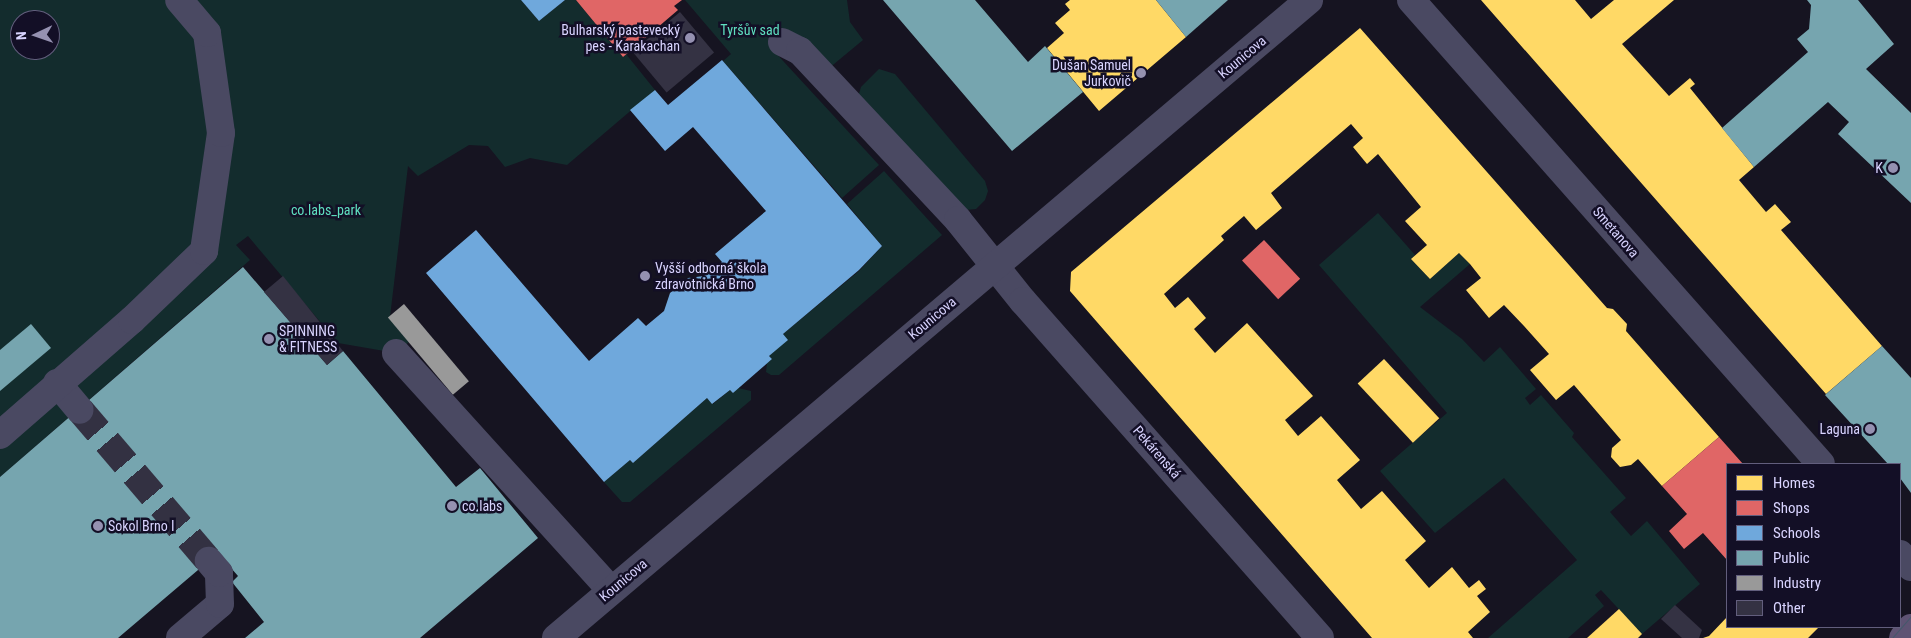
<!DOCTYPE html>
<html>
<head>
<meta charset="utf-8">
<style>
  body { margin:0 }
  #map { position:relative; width:1911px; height:638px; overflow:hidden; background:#161421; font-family:"Roboto Condensed",sans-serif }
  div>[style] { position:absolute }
  .green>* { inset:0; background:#132c2d }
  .homes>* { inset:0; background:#ffd966; transform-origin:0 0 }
  .shops>* { inset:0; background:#e06666; transform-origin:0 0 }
  .schools>* { inset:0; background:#6fa8dc }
  .public>* { inset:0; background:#76a5af }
  .industry>* { inset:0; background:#999; transform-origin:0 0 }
  .building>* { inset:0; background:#343243; transform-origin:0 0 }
  .minor-tunnel>* { height:28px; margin-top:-14px; transform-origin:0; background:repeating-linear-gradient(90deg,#333142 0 28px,transparent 0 42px) }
  .minor>* { height:28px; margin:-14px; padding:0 14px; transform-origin:14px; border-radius:14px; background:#4a4962 }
  .major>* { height:28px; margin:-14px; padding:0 14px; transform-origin:14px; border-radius:14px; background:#5e5373 }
  .tram>* { height:1px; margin:-0.5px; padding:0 0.5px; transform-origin:0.5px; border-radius:0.5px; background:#43596b }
  .dots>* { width:14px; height:14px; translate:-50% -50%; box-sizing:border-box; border:2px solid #130f26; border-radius:50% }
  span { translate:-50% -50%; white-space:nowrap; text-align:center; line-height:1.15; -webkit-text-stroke:5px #130f26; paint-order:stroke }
  .poi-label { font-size:14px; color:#d9d4ff }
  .right { translate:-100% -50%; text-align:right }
  .left { translate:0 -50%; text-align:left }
  .park-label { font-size:14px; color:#5fe0c0 }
  .street-label { font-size:14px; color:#d9d4ff }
  .legend { position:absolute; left:1726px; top:463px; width:175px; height:165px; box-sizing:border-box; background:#130f26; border:1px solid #625e7d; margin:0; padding:6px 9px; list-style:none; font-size:15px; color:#d9d4ff }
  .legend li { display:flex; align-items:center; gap:10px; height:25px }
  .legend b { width:25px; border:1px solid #625e7d }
  .north { position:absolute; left:10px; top:10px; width:50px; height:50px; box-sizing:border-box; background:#130f26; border:1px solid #625e7d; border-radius:50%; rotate:267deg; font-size:14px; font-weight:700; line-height:20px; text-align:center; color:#d9d4ff }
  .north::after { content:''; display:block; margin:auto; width:18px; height:22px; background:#9591b1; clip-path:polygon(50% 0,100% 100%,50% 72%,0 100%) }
</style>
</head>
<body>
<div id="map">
  <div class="green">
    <div style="clip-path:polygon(evenodd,0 0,521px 0,539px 21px,565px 0,576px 0,623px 57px,626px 54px,655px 90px,567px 165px,530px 158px,505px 167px,488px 146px,469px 145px,418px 176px,408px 166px,390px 317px,409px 342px,396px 353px,338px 343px,248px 236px,236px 245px,250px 260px,0 477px,0 0,20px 20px,50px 20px,50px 50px,20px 50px,20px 20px)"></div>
    <div style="clip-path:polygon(685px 0,847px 0,850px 22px,863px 40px,828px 69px,773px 50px,879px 165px,842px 198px,723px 61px,731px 54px)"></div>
    <div style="clip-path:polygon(879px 69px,895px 74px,985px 181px,988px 191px,985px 200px,976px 209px,965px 210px,858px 97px,861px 87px)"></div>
    <div style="clip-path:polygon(884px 171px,942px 235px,779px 375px,771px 375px,766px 372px,767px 363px,772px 359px,769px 356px,787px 340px,783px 334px,859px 271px,882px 246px,847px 204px)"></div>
    <div style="clip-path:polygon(1378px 213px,1415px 255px,1411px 259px,1430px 279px,1459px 253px,1470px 264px,1420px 307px,1462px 339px,1484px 362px,1500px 347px,1536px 389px,1525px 398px,1530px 405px,1541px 395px,1574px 433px,1572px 437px,1626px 498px,1610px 512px,1631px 536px,1647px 521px,1700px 584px,1642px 634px,1601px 590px,1595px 595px,1604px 606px,1568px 638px,1488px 638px,1577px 560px,1504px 478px,1435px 533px,1380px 471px,1447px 413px,1319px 265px)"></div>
    <div style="clip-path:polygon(738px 388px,751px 391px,751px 400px,630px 502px,622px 502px,604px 482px,630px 460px,633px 463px,707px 398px,713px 404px,730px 390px,733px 393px)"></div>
  </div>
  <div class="homes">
    <div style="clip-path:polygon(1070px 0,1156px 0,1186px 37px,1099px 111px,1047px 48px,1064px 33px,1055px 23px,1070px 10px,1065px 4px)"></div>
    <div style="clip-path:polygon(1481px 0,1575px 0,1591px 19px,1614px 0,1674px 0,1622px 44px,1669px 96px,1690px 78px,1695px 84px,1690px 88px,1754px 167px,1739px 180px,1766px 212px,1775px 204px,1791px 222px,1781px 230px,1882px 346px,1826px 394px)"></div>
    <div style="clip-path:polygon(1360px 28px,1607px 308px,1613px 309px,1627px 324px,1626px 331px,1719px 437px,1662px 486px,1638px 459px,1631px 465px,1620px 467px,1611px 457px,1612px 448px,1621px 440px,1574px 385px,1556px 400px,1530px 370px,1549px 354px,1524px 326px,1504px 305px,1489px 318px,1466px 290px,1481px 278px,1470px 264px,1459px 253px,1430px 279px,1411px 259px,1427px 245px,1405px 221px,1421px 207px,1378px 154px,1367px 164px,1353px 147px,1363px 138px,1351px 124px,1271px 193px,1282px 208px,1256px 230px,1244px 216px,1221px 236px,1224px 240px,1164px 294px,1175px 308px,1188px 297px,1206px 318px,1194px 329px,1215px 353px,1247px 323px,1313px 396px,1285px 420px,1298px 436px,1321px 416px,1360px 460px,1337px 480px,1361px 509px,1382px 491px,1426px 541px,1405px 560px,1429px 588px,1452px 567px,1469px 588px,1479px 580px,1486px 589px,1477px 596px,1490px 612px,1468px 632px,1473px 638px,1372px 638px,1070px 291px,1071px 272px)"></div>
    <div style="left:1384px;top:359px;width:81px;height:36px;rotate:47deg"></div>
    <div style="clip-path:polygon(1619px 609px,1642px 634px,1638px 638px,1587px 638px)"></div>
    <div style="clip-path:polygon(1727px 617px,1727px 627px,1819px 627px,1808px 638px,1703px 638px,1709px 636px)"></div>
  </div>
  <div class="shops">
    <div style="clip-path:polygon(576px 0,682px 0,674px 6px,678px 10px,623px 57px)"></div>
    <div style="left:1264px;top:240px;width:53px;height:30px;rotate:47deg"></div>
    <div style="clip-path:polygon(1719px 437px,1743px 464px,1727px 464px,1727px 560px,1703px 533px,1684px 549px,1669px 531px,1687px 514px,1662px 486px)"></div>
  </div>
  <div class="schools">
    <div style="clip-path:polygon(521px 0,565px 0,539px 21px)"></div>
    <div style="clip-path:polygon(722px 60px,882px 246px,859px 270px,783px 334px,788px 340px,769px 356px,772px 359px,733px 393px,730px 390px,712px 404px,707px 398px,633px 463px,630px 460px,604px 482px,426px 273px,476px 230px,589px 361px,638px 318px,646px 326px,664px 311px,670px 293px,688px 278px,704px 276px,722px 262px,715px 254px,766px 211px,693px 127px,665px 151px,630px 110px,655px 90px,668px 105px)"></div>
  </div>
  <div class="public">
    <div style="clip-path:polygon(883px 0,975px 0,1028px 62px,1045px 46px,1083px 92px,1012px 151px)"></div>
    <div style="clip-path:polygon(1156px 0,1228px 0,1186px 37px)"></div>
    <div style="clip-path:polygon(1807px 0,1858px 0,1894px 44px,1866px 69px,1911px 113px,1911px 203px,1838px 134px,1849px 122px,1828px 102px,1754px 167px,1722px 128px,1808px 52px,1797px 39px,1809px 29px,1811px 5px)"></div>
    <div style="clip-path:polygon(243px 267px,327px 365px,343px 351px,456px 487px,480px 468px,538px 538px,420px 638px,245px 638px,264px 622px,232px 582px,238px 576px,218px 553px,118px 638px,0 638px,0 477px)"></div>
    <div style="clip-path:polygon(31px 324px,51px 348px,0 391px,0 350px)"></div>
    <div style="clip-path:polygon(1882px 346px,1911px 378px,1911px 493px,1900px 478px,1900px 464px,1888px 464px,1825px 395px)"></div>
  </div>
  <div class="industry">
    <div style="left:404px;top:304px;width:101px;height:21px;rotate:50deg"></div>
  </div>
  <div class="building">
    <div style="left:680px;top:12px;width:53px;height:62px;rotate:50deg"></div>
    <div style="clip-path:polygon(283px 276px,343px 351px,327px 365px,264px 292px)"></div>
    <div style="clip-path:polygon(1675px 605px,1702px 630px,1699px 638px,1682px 638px,1661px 619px)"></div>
  </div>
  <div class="minor-tunnel">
    <div style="left:80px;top:410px;width:199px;rotate:49.5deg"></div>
  </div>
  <div class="minor">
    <div style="left:1411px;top:0;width:619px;rotate:48.54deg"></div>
    <div style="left:782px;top:42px;width:20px;rotate:27deg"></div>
    <div style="left:800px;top:51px;width:231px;rotate:46.9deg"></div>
    <div style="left:958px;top:220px;width:104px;rotate:51.3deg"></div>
    <div style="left:1023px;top:301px;width:449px;rotate:48.6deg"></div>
    <div style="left:396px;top:353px;width:320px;rotate:47.8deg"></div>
    <div style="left:57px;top:383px;width:35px;rotate:50deg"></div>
    <div style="left:0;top:435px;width:175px;rotate:-41.1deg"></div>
    <div style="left:132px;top:320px;width:100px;rotate:-43.8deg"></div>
    <div style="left:204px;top:251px;width:119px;rotate:-81.8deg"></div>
    <div style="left:221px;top:133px;width:101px;rotate:-98deg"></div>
    <div style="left:207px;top:33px;width:43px;rotate:-130.3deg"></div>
    <div style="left:1900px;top:554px;width:17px;rotate:50deg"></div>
    <div style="left:180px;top:638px;width:52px;rotate:-40.4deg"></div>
    <div style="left:220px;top:604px;width:31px;rotate:-92deg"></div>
    <div style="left:219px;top:573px;width:16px;rotate:-130deg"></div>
    <div style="left:556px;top:638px;width:987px;rotate:-40.27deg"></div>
  </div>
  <div class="major">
    <div style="left:1903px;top:638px;width:13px;rotate:-51deg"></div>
  </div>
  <div class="tram">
    <div style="left:1892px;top:638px;width:29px;rotate:-49deg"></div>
  </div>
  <div class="dots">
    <div style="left:690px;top:38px;background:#9591b1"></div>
    <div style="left:1141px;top:73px;background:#9591b1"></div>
    <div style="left:1893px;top:168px;background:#9591b1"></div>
    <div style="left:645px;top:276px;background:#9591b1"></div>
    <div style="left:269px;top:339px;background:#9591b1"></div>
    <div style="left:1870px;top:429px;background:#9591b1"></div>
    <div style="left:452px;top:506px;background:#9591b1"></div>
    <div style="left:98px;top:526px;background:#9591b1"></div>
  </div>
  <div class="poi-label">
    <span class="right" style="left:680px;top:38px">Bulharský pastevecký<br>pes - Karakachan</span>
    <span class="right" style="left:1131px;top:73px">Dušan Samuel<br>Jurkovič</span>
    <span class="right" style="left:1883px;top:168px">K</span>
    <span class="left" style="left:655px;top:276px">Vyšší odborná škola<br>zdravotnická Brno</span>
    <span class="left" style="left:279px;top:339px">SPINNING<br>&amp; FITNESS</span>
    <span class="right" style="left:1860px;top:429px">Laguna</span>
    <span class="left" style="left:462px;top:506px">co.labs</span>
    <span class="left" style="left:108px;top:526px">Sokol Brno I</span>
  </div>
  <div class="park-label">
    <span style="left:750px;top:30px">Tyršův sad</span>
    <span style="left:326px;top:210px">co.labs_park</span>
  </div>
  <div class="street-label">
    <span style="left:1242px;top:57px;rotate:-40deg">Kounicova</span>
    <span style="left:1616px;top:232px;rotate:49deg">Smetanova</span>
    <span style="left:932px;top:318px;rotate:-40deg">Kounicova</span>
    <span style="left:1157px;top:452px;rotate:49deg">Pekárenská</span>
    <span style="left:623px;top:580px;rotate:-40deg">Kounicova</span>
  </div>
  <ul class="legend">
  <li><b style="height:14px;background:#ffd966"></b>Homes</li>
  <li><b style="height:14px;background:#e06666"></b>Shops</li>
  <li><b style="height:14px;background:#6fa8dc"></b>Schools</li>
  <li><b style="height:14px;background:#76a5af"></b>Public</li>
  <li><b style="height:14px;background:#999"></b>Industry</li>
  <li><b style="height:14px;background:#343243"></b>Other</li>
  </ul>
  <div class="north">N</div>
</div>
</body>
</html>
